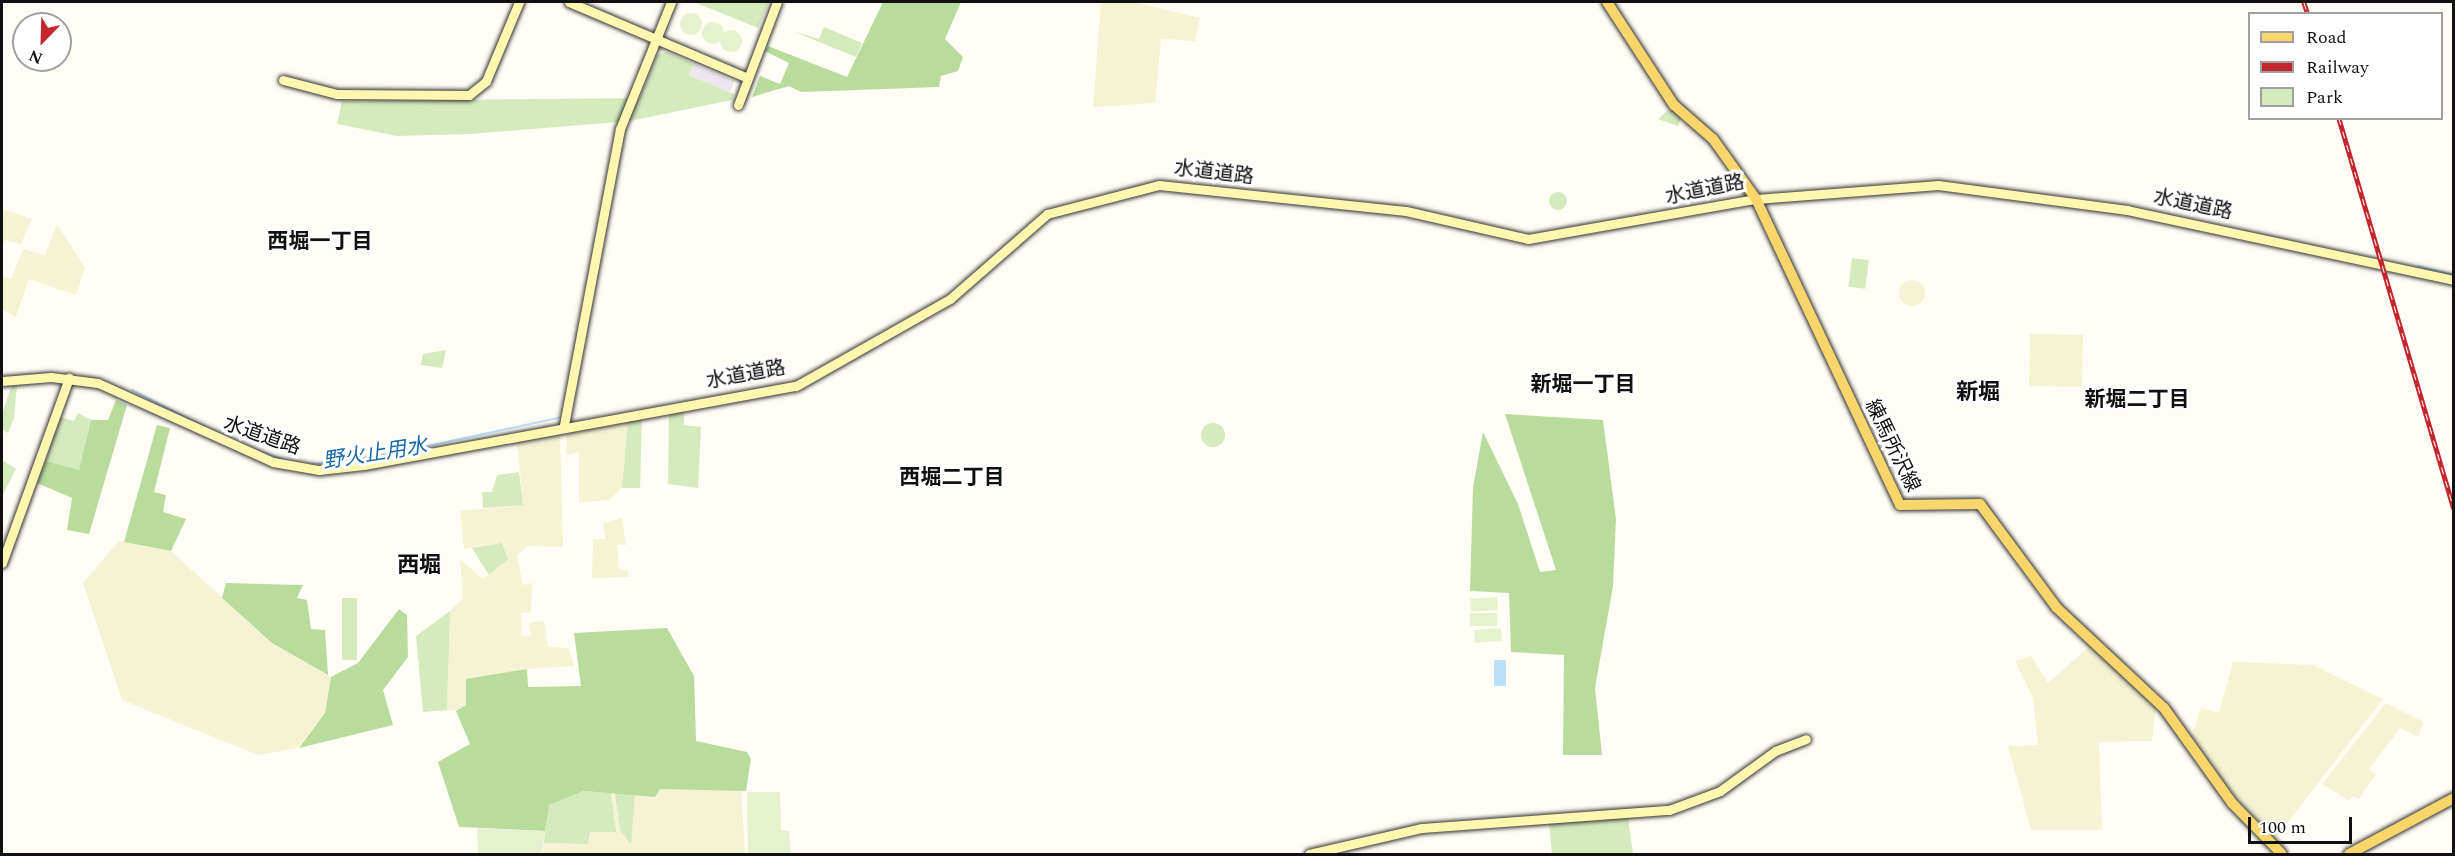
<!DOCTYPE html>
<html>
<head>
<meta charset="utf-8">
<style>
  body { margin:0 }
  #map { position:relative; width:2455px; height:856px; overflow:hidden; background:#fffdf5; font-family:Spectral,"Noto Sans JP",serif }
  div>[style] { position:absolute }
  .industrial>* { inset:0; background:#eee6ef; transform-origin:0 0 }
  .farmland>* { inset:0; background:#f6f3d4; transform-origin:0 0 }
  .round { border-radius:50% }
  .green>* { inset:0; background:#d5ebbd; transform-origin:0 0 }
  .forest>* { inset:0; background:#b9dc9c }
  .pitch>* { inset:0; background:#e6f2cf; transform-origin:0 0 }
  .water>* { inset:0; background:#b9e0f7; transform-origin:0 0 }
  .stream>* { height:2px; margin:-1px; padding:0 1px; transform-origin:1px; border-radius:1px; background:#b9e0f7 }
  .roads { filter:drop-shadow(0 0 2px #333) drop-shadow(0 0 2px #333) }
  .secondary>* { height:9px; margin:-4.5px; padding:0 4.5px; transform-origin:4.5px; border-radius:4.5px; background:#fff6b0 }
  .primary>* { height:10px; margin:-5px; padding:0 5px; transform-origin:5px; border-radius:5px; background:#f9d66b }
  .rail>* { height:4.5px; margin-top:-2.25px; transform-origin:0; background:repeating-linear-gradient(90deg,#fff 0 7px,#c4262e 0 14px); box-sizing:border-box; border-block:2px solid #c4262e }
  span { translate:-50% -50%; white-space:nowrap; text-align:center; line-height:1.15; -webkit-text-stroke:6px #fff; paint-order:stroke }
  .street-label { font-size:20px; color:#111 }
  .neighbourhood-label { font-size:21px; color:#111; font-weight:700 }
  .water-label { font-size:21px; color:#1768a6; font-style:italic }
  .quarter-label { font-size:22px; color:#111; font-weight:700 }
  .frame { position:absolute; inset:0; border:3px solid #111; pointer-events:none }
  .legend { position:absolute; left:2248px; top:12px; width:195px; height:108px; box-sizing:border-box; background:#fff; border:2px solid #a0a0a0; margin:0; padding:8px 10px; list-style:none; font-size:18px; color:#111 }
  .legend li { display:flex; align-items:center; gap:12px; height:30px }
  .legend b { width:30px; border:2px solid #a0a0a0 }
  .north { position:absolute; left:12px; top:12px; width:60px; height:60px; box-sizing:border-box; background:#fff; border:2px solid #a0a0a0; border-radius:50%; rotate:203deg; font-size:16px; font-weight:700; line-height:24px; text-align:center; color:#111 }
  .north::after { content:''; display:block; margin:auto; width:21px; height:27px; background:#c4262e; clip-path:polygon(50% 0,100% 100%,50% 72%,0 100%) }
  .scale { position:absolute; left:2248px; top:817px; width:104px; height:27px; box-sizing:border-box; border:3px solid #111; border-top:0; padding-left:8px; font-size:18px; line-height:21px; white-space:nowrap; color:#111; -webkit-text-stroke:4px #fff; paint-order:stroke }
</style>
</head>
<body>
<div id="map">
  <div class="industrial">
    <div style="left:694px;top:64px;width:44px;height:12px;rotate:23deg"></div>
  </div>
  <div class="farmland">
    <div style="clip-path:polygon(1101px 2px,1134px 2px,1200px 18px,1195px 41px,1161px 39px,1155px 103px,1093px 107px)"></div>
    <div style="clip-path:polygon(2px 209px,32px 219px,21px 244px,5px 240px,2px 249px)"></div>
    <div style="clip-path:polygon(57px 224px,85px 268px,76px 295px,29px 279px,16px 317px,2px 309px,2px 277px,11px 279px,23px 249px,45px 255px)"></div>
    <div class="round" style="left:1899px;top:280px;width:26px;height:26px"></div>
    <div style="left:2030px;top:334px;width:53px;height:52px;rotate:1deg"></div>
    <div style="clip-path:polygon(628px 420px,622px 488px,609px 500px,579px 503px,579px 452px,566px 455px,567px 429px)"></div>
    <div style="clip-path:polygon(560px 431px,563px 547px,528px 546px,517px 555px,523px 585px,532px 583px,531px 612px,521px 613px,522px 636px,531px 635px,529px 623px,544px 621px,548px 647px,569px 648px,574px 666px,527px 669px,456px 711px,447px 710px,450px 611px,463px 598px,460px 559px,483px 579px,508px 559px,502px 543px,464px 549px,460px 511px,523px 505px,517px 442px)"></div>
    <div style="clip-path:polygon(622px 518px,626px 545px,617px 545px,619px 569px,627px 570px,629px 577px,592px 578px,593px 539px,606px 539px,603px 523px)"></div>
    <div style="clip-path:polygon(119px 541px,171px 551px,272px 643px,331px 677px,325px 713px,298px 748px,258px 755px,122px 700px,83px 583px)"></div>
    <div style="clip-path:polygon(2091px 645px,2156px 707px,2152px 741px,2099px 742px,2102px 830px,2031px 830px,2008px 746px,2038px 745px,2033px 698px,2015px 661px,2031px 656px,2048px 683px)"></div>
    <div style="clip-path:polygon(2233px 662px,2313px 665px,2383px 699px,2275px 839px,2222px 782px,2192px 735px,2201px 708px,2219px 713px)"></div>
    <div style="clip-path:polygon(2386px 703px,2424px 722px,2418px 737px,2400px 728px,2369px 769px,2376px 774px,2359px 799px,2353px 796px,2349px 801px,2322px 784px)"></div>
    <div style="clip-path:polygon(741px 787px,745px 854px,542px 854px,545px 831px,584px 791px,655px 797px,660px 789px)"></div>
  </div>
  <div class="green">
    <div style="clip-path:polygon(694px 2px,769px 2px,758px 28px)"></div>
    <div style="clip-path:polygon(824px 27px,862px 43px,856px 57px,792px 31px,819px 39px)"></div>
    <div style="clip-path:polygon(666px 52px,694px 64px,689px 75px,734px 94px,732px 100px,630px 121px,470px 134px,397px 136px,337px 124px,342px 101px,640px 98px,657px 55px)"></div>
    <div style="clip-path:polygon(1673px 106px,1683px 113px,1678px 126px,1658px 119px)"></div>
    <div class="round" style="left:1549px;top:192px;width:18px;height:18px"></div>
    <div style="left:1852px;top:258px;width:17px;height:29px;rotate:7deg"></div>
    <div style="clip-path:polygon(446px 350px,442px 368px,421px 365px,423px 354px)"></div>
    <div style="clip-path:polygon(17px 384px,14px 418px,8px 433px,2px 429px,2px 414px,12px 385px)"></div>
    <div style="clip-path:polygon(684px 409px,684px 425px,701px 427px,698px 488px,668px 484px,669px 412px)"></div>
    <div style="clip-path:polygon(78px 413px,91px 420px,79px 471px,46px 461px,59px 417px,74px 421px)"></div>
    <div style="clip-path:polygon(642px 418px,640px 488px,622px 488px,628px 420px)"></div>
    <div class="round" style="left:1201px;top:423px;width:24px;height:24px"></div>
    <div style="clip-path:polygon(2px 460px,16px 469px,2px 496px)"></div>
    <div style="clip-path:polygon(519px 472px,523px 505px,483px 508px,482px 492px,492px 492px,497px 475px)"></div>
    <div style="clip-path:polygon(502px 543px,508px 559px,489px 575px,472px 548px)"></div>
    <div style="left:342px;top:598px;width:15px;height:62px"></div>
    <div style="clip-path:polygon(450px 611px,447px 710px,423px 712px,416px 636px)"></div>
    <div style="clip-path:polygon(584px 791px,611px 793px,616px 832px,590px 832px,588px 844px,544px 843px,548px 805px)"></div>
    <div style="clip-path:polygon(615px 793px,635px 794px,631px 844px,620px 830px)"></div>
    <div style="clip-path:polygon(1628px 817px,1633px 854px,1552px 854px,1549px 823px)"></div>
  </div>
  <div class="forest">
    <div style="clip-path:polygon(883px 2px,961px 2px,945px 39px,963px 57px,958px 71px,941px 76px,939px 87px,801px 92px,789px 86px,752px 97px,760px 76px,780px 84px,789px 63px,765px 51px,768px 46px,847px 77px)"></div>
    <div style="clip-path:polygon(116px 400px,127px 405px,89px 534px,67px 530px,72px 498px,37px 483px,46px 461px,79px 470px,91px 420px,108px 420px)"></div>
    <div style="clip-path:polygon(1505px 414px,1603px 420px,1616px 519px,1613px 586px,1595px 688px,1602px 755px,1563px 755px,1564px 655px,1511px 652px,1509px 593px,1470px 591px,1473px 487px,1483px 432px,1518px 504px,1540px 572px,1556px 570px)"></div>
    <div style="clip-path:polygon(157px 425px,170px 428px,154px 492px,166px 495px,163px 512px,186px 519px,171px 551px,124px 542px)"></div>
    <div style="clip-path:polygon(226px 583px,303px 585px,297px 598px,307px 600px,311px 629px,325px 630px,328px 675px,272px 643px,222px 598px)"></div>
    <div style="clip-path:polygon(399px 609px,407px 615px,408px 657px,383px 690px,393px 725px,299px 748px,325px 713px,331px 677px,358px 663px)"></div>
    <div style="clip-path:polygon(667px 628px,694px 676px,696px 741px,747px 752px,751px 759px,746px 791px,660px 789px,655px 797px,584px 791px,549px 805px,545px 831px,459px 827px,438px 762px,470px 744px,456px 711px,466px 705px,466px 679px,527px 669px,528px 687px,581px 686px,574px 633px)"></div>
  </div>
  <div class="pitch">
    <div class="round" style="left:680px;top:13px;width:22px;height:22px"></div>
    <div class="round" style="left:702px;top:22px;width:22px;height:22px"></div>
    <div class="round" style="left:720px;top:30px;width:22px;height:22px"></div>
    <div style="left:1497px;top:597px;width:13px;height:27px;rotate:86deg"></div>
    <div style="left:1497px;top:613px;width:13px;height:27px;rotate:90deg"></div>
    <div style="left:1501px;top:628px;width:13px;height:27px;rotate:86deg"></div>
    <div style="clip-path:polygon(747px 792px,780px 792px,781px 830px,789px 831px,791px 854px,748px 854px)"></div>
    <div style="clip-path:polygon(477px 828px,545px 831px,541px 854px,478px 854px)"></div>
  </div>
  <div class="water">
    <div style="left:1494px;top:660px;width:12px;height:26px"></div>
  </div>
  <div class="stream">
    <div style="left:2418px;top:266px;width:37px;rotate:14deg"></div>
    <div style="left:132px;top:390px;width:82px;rotate:26.9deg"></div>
    <div style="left:263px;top:452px;width:21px;rotate:19deg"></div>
    <div style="left:312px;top:464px;width:69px;rotate:-6.6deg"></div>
    <div style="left:381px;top:456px;width:182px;rotate:-12.1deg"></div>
  </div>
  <div class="roads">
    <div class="secondary">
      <div style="left:569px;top:2px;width:192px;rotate:23deg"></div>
      <div style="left:283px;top:80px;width:56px;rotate:14.5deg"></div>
      <div style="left:337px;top:94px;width:132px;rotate:0.4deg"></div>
      <div style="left:469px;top:95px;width:22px;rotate:-39deg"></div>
      <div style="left:486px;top:81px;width:86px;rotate:-67.3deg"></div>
      <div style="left:738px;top:105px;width:110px;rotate:-69.3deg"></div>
      <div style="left:2px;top:381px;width:49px;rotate:-4.7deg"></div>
      <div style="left:51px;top:377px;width:47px;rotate:7.3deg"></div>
      <div style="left:98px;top:383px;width:192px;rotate:24.3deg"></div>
      <div style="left:273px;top:462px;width:47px;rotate:9.9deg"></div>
      <div style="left:319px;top:470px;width:45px;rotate:-6.3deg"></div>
      <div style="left:364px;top:465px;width:439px;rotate:-10.4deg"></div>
      <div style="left:796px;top:386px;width:177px;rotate:-29.5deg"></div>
      <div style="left:950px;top:299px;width:129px;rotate:-41.2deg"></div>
      <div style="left:1047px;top:214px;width:116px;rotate:-14.5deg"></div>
      <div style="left:1159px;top:185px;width:248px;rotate:6deg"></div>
      <div style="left:1406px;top:211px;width:125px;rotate:12.9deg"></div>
      <div style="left:1528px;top:239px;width:231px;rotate:-10deg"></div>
      <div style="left:1756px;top:199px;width:183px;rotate:-4.4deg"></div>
      <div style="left:1938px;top:185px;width:191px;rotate:7.5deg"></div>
      <div style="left:2127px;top:210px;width:334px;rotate:12.1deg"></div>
      <div style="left:564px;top:425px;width:301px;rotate:-79.3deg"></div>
      <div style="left:620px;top:129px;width:137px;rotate:-68.1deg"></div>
      <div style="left:2px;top:563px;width:197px;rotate:-70.1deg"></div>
      <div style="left:1309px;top:854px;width:116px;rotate:-13deg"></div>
      <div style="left:1422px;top:828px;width:248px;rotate:-4.2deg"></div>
      <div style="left:1669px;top:810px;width:54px;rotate:-20.4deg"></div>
      <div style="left:1720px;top:791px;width:68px;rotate:-36deg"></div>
      <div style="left:1775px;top:751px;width:33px;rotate:-21deg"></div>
    </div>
    <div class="primary">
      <div style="left:1607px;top:2px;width:123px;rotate:57deg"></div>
      <div style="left:1674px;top:105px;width:52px;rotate:41.1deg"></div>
      <div style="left:1713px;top:139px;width:74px;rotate:54.4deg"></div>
      <div style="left:1756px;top:199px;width:338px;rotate:64.8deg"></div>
      <div style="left:1900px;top:505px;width:80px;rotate:-0.7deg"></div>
      <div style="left:1980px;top:504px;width:129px;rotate:53.5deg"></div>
      <div style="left:2057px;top:608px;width:146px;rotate:43.1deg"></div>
      <div style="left:2164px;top:708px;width:117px;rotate:54.4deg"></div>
      <div style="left:2232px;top:803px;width:71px;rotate:45.6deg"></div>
      <div style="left:2349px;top:854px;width:119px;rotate:-28.1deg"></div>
    </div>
  </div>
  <div class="rail">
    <div style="left:2304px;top:2px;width:13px;rotate:72deg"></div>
    <div style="left:2339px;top:118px;width:407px;rotate:73.6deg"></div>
  </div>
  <div class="street-label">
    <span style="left:1214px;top:173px;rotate:7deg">水道道路</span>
    <span style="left:1705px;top:190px;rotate:-11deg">水道道路</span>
    <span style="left:2193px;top:205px;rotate:12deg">水道道路</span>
    <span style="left:746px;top:375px;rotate:-10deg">水道道路</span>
    <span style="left:262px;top:436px;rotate:19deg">水道道路</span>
    <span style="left:1892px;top:446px;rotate:64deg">練馬所沢線</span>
  </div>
  <div class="neighbourhood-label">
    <span style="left:320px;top:242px">西堀一丁目</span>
    <span style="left:1583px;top:385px">新堀一丁目</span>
    <span style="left:2137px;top:400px">新堀二丁目</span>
    <span style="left:952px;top:478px">西堀二丁目</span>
  </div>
  <div class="water-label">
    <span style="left:375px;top:454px;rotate:-9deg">野火止用水</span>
  </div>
  <div class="quarter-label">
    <span style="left:1978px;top:393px">新堀</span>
    <span style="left:419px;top:566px">西堀</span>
  </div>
  <div class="frame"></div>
  <ul class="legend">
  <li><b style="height:8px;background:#f9d66b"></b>Road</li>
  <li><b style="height:8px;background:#c4262e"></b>Railway</li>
  <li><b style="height:16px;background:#d5ebbd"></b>Park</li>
  </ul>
  <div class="north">N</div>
  <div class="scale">100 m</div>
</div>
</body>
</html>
